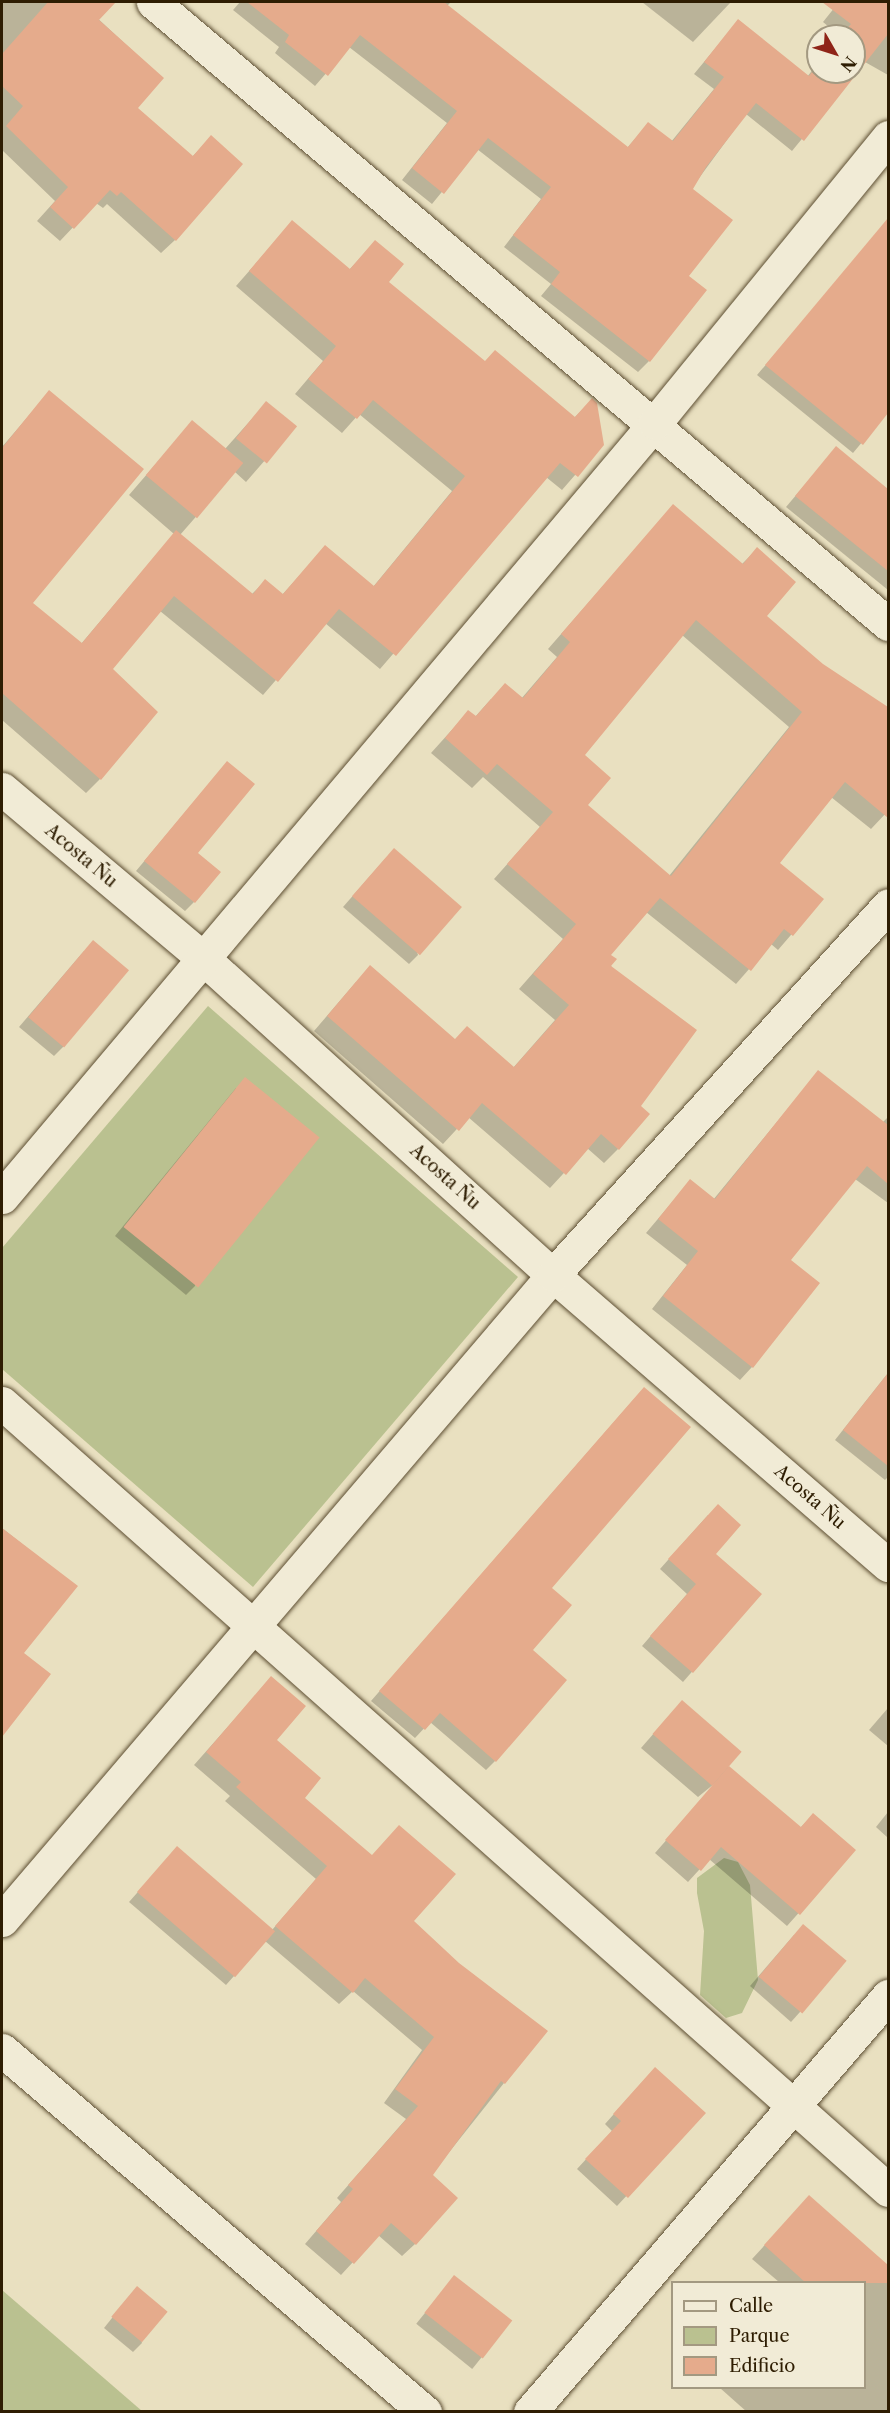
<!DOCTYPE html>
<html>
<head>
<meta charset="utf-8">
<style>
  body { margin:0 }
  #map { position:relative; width:890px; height:2413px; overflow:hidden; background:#e9e0c0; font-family:"Libre Caslon Text",serif }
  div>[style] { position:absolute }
  .green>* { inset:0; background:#bac190 }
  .shadow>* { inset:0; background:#0003; transform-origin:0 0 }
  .building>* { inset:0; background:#e5ab8c; transform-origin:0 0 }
  .roads { filter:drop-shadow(0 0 2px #5d4e32) drop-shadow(0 0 2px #5d4e32) }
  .street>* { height:33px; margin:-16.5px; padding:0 16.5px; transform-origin:16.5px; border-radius:16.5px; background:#f1ebd6 }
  span { translate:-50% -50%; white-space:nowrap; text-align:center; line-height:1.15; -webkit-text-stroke:4.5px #f1ebd6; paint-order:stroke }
  .street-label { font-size:18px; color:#2e1d02 }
  .frame { position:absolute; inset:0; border:3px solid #2e1d02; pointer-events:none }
  .legend { position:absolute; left:671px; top:2281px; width:195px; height:108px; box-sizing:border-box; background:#f1ebd6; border:2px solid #a39981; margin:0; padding:8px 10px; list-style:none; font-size:18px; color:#2e1d02 }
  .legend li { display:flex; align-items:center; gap:12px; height:30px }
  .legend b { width:30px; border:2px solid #a39981 }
  .north { position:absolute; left:806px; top:24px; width:60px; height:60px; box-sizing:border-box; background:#f1ebd6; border:2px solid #a39981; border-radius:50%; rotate:129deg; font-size:16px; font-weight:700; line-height:24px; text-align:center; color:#2e1d02 }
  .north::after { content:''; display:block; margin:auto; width:21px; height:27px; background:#8f2418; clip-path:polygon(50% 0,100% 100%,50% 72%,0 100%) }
</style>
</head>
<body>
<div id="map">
  <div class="green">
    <div style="clip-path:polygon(208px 1006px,518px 1277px,253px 1587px,2px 1369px,2px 1248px)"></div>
    <div style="clip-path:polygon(724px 1858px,738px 1862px,750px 1885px,758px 1980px,742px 2013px,726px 2018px,700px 1995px,704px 1931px,697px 1893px,697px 1878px)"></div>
    <div style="clip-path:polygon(2px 2290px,142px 2411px,2px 2411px)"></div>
  </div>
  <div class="shadow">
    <div style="clip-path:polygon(2px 2px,80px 2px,162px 78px,136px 108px,192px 157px,211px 137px,175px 240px,161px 253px,107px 204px,103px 208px,96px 203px,60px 241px,37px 221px,55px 201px,2px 150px)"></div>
    <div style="clip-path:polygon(240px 2px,451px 2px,447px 6px,627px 148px,648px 124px,671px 142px,714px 89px,694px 74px,738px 21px,807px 77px,818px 63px,818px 72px,854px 72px,854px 36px,840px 36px,823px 22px,839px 2px,888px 2px,888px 75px,865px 62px,792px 151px,746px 114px,691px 189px,687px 276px,649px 361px,638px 372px,541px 296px,551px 284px,504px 247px,541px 199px,477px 149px,432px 204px,402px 180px,447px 123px,349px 47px,315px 86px,275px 53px,279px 47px,233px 10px)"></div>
    <div style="clip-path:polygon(642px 2px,731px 2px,693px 42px)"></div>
    <div style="clip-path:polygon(292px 222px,349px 270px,375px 242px,387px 282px,484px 363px,574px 418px,592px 400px,602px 444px,562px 490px,546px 477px,380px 669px,325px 623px,263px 695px,160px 611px,111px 669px,100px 779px,86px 793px,2px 720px,2px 447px,49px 392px,31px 603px,81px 644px,174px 534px,129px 495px,192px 422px,225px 449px,266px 403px,295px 426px,246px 482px,235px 472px,180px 535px,252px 594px,265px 581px,282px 595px,325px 547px,373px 587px,452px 491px,359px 414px,342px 433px,295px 394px,323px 361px,236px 286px)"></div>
    <div style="clip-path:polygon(883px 227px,888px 231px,888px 375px,878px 387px,888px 396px,888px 411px,853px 453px,757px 375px)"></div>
    <div style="clip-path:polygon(836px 448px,888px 491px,888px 590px,786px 507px)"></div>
    <div style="clip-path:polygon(evenodd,673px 506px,741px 565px,757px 549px,765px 616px,822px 665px,888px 710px,888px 811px,871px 829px,831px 797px,778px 864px,822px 899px,778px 950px,771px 944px,736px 984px,646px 912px,609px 955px,639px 1106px,618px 1149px,604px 1163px,587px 1148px,550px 1188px,468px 1117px,443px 1144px,314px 1031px,356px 982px,455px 1041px,513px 1068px,555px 1020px,519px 989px,563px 939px,494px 879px,540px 827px,483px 777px,472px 788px,431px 753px,468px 712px,475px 717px,491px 699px,521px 699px,557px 657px,548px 649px,673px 506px,682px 635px,789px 727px,669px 876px,586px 805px,582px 756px,682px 635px)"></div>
    <div style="clip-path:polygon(218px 773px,196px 853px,194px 902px,185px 911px,136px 871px)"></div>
    <div style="clip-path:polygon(385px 859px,418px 955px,409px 964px,343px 907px)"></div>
    <div style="clip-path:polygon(84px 951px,63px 1047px,54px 1056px,19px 1027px)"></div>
    <div style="clip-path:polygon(818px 1072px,883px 1122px,888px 1117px,888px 1203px,855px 1179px,789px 1261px,752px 1367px,740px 1380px,652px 1309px,687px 1265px,646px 1233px,690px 1181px,713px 1200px)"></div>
    <div style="clip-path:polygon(236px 1088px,195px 1286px,186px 1295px,115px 1236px)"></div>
    <div style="clip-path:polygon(888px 1373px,888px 1477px,885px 1480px,835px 1440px)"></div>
    <div style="clip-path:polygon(635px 1398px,550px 1589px,495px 1761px,486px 1770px,430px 1722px,415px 1738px,371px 1701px)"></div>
    <div style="clip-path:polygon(708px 1515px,714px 1554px,760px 1594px,683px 1682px,642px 1646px,687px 1594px,660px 1569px)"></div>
    <div style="clip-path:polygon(2px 1528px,76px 1587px,22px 1653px,49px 1674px,2px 1734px)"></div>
    <div style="clip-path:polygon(271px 1678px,275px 1740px,303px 1798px,412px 1921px,504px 2083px,431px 2175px,415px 2244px,402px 2256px,378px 2235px,341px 2275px,305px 2244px,341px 2202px,337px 2198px,406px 2119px,384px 2103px,422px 2050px,353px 1991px,339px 2004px,265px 1941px,226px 1985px,129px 1902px,168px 1858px,272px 1930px,316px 1879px,225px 1801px,230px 1796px,194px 1765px)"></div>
    <div style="clip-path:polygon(888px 1708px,888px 1746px,869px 1730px)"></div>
    <div style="clip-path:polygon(669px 1716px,800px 1828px,813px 1815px,854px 1851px,787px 1926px,709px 1859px,688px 1882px,655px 1853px,720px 1779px,698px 1797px,641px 1748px)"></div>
    <div style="clip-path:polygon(888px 1812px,888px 1838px,876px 1827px)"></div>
    <div style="clip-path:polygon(794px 1935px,800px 2012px,791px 2022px,750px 1986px)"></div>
    <div style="clip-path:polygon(646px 2078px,704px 2113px,617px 2206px,577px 2169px,612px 2131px,605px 2124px)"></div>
    <div style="clip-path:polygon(809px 2197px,888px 2266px,888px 2412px,747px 2412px,720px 2388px,864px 2388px,864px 2282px,779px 2282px,752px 2259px)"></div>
    <div style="left:454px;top:2277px;width:72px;height:60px;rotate:39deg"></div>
    <div style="clip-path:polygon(128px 2298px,142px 2343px,133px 2352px,104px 2328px)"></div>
  </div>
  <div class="building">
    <div style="clip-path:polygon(48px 2px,116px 2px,99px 20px,164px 78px,138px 108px,193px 156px,211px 135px,243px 164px,176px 241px,121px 192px,117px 196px,110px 190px,74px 229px,50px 207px,68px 187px,6px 126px,23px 106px,2px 86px,2px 54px)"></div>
    <div style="clip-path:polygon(247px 2px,444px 2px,628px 147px,648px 122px,673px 141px,724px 77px,704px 62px,738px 19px,809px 76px,818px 64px,818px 72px,854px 72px,854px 36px,841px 36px,851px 24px,822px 2px,888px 2px,888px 34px,804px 141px,756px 103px,706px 167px,693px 189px,733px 220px,689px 276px,707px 290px,650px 362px,551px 284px,560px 272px,513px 235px,551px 187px,488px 138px,444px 194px,412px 168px,457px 111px,360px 35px,328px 76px,285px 42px,289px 35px)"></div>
    <div style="clip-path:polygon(888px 218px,888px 413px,863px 445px,765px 365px)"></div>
    <div style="clip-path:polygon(292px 220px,350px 269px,375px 240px,404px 264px,389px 282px,485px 361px,495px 350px,575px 417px,592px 398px,597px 403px,604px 445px,578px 477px,560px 463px,396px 656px,339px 609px,278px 682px,174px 596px,113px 669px,158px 712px,101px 780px,2px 693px,2px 448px,49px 390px,144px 469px,33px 603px,82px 643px,176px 530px,253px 594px,265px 579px,283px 594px,325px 545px,374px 586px,465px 476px,373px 400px,357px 419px,308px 379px,336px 346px,249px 271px)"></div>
    <div style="left:266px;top:401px;width:40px;height:48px;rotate:39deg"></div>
    <div style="left:192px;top:420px;width:67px;height:72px;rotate:40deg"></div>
    <div style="clip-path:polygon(836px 446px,888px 489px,888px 571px,795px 496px)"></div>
    <div style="clip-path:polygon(evenodd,673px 504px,743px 564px,757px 547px,796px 582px,767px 616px,823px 664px,888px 707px,888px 818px,845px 782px,780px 863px,824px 899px,793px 936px,784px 929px,751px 971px,660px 898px,611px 955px,617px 959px,611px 966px,697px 1030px,641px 1106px,650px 1114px,619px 1150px,601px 1134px,566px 1175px,482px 1103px,459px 1131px,327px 1016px,370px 965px,455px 1039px,467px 1026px,514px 1067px,569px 1005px,533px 974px,576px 924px,507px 864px,553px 812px,497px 764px,487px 775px,445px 738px,468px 710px,476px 716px,505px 683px,523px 698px,570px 642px,561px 634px,673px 504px,696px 620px,802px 712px,671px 876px,588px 805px,611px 778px,585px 755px,696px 620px)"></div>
    <div style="clip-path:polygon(227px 761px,255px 784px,198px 853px,221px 872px,195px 903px,144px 861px)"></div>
    <div style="left:394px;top:848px;width:90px;height:64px;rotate:41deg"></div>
    <div style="left:93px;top:940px;width:47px;height:101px;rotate:40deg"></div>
    <div style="clip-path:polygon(818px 1070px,888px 1125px,888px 1184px,867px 1166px,791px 1260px,820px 1283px,753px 1368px,663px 1296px,698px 1251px,658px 1219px,690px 1179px,715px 1199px)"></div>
    <div style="left:245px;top:1077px;width:96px;height:193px;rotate:39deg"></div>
    <div style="clip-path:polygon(888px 1373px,888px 1466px,843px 1430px)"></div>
    <div style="clip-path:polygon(644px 1387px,691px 1427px,552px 1588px,572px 1605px,533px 1650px,567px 1680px,496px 1762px,440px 1713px,425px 1730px,379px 1691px)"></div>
    <div style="clip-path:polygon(718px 1504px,741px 1525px,716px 1554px,762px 1594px,693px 1673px,650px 1636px,696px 1584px,668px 1559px)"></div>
    <div style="clip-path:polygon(2px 1528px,78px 1586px,24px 1653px,51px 1674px,2px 1737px)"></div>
    <div style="clip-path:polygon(271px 1676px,306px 1706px,277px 1740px,321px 1778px,305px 1798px,372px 1855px,399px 1825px,456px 1874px,414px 1921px,459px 1963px,548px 2031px,505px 2084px,501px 2081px,433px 2175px,458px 2198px,416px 2245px,391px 2223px,354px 2264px,316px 2231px,353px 2189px,348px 2185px,418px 2106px,395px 2089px,434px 2037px,365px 1978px,353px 1993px,275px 1926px,327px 1866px,236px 1787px,241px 1782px,206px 1752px)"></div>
    <div style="left:682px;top:1700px;width:79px;height:45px;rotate:41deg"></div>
    <div style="clip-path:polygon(729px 1766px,801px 1827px,813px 1813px,856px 1850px,800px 1915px,721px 1847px,701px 1871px,665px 1840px)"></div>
    <div style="left:177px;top:1846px;width:130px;height:61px;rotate:41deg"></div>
    <div style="left:803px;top:1924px;width:57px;height:69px;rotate:40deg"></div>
    <div style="clip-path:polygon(655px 2067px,706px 2113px,628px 2198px,585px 2159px,621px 2121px,613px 2114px)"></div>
    <div style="clip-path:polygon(809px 2195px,888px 2265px,888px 2283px,806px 2283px,764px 2245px)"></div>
    <div style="left:454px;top:2275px;width:74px;height:48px;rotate:38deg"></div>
    <div style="left:137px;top:2286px;width:40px;height:40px;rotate:40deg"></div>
  </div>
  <div class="roads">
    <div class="street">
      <div style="left:153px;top:2px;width:963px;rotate:40.24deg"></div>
      <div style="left:2px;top:789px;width:264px;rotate:40.1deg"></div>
      <div style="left:204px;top:959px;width:471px;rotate:42.2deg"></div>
      <div style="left:553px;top:1275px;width:443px;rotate:40.9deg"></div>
      <div style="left:2px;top:1197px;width:1013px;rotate:-49.85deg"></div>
      <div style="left:655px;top:423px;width:369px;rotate:-50.8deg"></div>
      <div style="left:2px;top:1403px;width:1185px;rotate:41.61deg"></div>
      <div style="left:2px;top:1920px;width:848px;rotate:-49.49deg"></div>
      <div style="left:553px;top:1275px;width:499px;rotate:-47.8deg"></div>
      <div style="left:2px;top:2050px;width:557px;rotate:40.56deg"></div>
      <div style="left:530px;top:2412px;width:549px;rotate:-49.29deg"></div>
    </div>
  </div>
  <div class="street-label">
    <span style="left:81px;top:856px;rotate:40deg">Acosta Ñu</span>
    <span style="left:445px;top:1177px;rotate:42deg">Acosta Ñu</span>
    <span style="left:810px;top:1497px;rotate:41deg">Acosta Ñu</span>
  </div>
  <div class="frame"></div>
  <ul class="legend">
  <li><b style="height:8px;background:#f1ebd6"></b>Calle</li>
  <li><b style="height:16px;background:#bac190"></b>Parque</li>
  <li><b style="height:16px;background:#e5ab8c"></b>Edificio</li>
  </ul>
  <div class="north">N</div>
</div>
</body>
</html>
